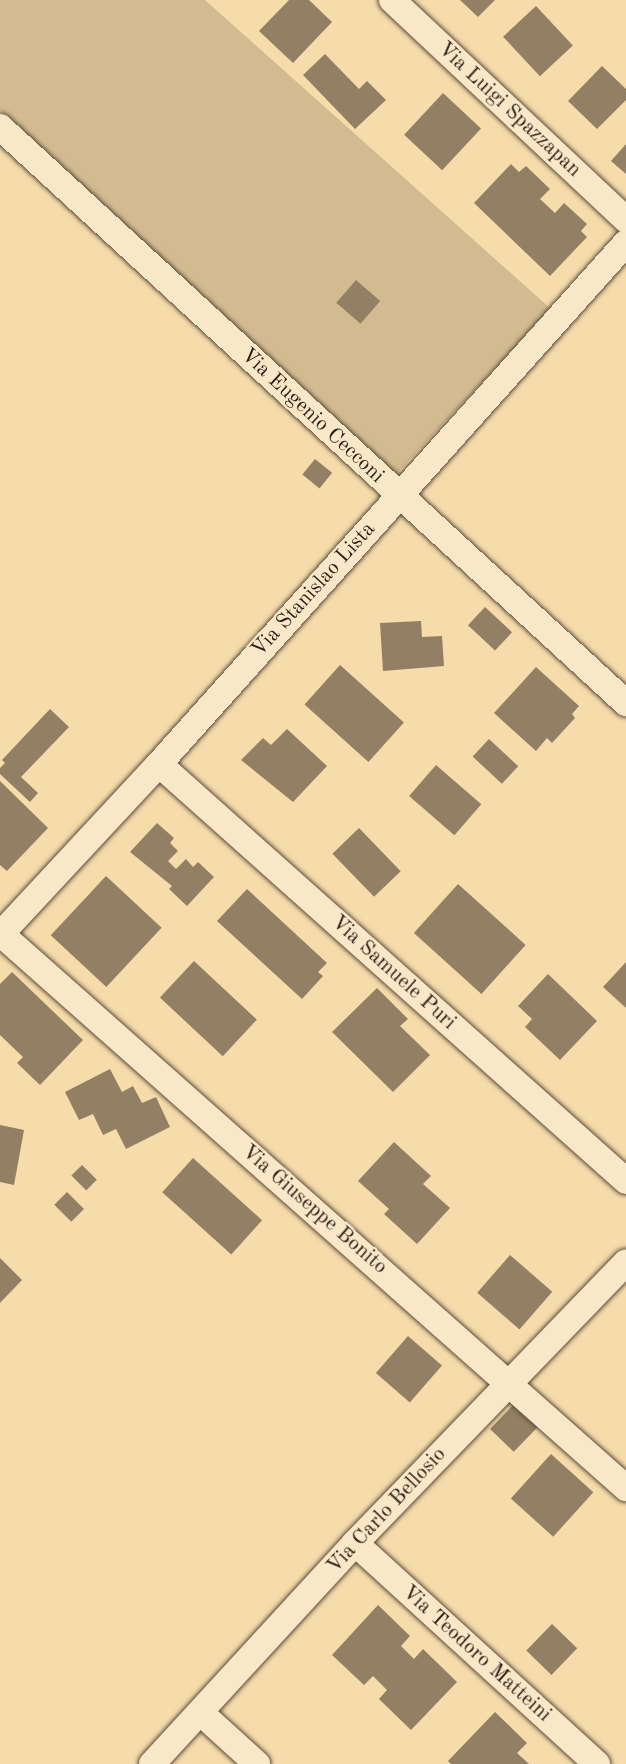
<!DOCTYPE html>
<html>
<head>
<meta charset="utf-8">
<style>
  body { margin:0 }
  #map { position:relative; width:626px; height:1764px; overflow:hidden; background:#f6dbab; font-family:"Old Standard TT",serif }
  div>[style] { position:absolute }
  .green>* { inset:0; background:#d3bb91 }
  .building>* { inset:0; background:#937f63; transform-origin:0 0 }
  .roads { filter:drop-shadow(0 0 2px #5c4c3a) drop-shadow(0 0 2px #5c4c3a) }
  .minor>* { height:26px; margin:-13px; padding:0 13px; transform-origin:13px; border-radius:13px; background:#f9e8c8 }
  span { translate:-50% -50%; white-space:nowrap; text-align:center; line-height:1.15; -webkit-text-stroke:5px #f9e8c8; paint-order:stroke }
  .street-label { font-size:21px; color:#281c14 }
</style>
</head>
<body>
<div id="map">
  <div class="green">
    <div style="clip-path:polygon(0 0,205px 0,551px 309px,393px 477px,0 110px)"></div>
  </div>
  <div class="building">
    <div style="clip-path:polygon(289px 0,309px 0,332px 22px,293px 63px,259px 31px)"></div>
    <div style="clip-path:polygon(460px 0,495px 0,478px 17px)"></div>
    <div style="left:536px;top:6px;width:54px;height:45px;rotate:47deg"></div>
    <div style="clip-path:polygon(325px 54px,359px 89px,367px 81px,386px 100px,355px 129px,303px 75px)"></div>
    <div style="clip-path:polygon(602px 66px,626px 89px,626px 100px,597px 129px,568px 101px)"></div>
    <div style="left:443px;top:93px;width:52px;height:57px;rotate:43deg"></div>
    <div style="clip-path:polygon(626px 144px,626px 174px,611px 161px)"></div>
    <div style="clip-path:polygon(511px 164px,519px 172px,526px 166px,550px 189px,540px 199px,555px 213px,564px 203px,587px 224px,581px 231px,587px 237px,550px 276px,474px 203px)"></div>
    <div style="left:356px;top:280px;width:32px;height:30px;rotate:41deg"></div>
    <div style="left:315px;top:459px;width:22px;height:20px;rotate:39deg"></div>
    <div style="left:485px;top:607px;width:37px;height:25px;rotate:43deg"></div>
    <div style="clip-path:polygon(421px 621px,422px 637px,442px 636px,444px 666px,383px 671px,380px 623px)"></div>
    <div style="left:340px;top:665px;width:86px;height:53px;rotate:42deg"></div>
    <div style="clip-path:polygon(536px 667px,579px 706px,572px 714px,575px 718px,552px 743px,547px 738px,536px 751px,494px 713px)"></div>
    <div style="clip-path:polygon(50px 709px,69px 727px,21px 777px,38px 793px,30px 802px,0 774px,0 768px,5px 763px,2px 760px)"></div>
    <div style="clip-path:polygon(287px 729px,327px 766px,293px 802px,241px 760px,263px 738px,271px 745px)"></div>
    <div style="left:489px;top:739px;width:40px;height:24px;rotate:43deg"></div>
    <div style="left:436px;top:765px;width:60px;height:41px;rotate:41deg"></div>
    <div style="clip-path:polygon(0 781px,48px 828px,7px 871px,0 865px)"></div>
    <div style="clip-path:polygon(157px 823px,174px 838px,170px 843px,178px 851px,168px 861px,176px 869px,186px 859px,193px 867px,198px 862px,214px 877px,187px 906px,169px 889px,172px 886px,130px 852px)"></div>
    <div style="left:359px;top:828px;width:60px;height:37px;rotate:46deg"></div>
    <div style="left:106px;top:876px;width:76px;height:81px;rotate:43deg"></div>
    <div style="left:458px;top:884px;width:91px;height:66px;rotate:42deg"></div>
    <div style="clip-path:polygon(247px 889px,327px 963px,318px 972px,323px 976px,302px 999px,217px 921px)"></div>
    <div style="left:194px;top:961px;width:86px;height:50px;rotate:43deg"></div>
    <div style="clip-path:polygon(626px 962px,626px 1008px,603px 987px)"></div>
    <div style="clip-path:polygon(12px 972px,83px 1040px,40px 1085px,17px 1063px,23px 1057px,0 1035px,0 984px)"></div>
    <div style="clip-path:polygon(548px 974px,597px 1021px,560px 1060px,525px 1027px,532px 1019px,518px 1006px)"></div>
    <div style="clip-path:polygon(377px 988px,408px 1019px,400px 1026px,430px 1055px,393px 1092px,332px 1032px)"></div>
    <div style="clip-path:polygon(110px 1069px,122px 1092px,133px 1086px,142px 1103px,156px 1097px,170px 1127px,126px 1149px,116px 1129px,103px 1135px,93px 1114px,79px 1120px,65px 1092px)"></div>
    <div style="clip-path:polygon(0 1125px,24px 1130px,14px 1185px,0 1182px)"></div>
    <div style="clip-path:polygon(394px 1142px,431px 1176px,423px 1184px,450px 1208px,417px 1244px,384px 1214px,389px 1209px,358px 1181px)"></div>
    <div style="left:193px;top:1158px;width:93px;height:46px;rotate:42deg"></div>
    <div style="left:82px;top:1165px;width:21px;height:15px;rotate:45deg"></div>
    <div style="left:67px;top:1192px;width:24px;height:18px;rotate:45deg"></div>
    <div style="left:510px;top:1255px;width:56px;height:50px;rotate:41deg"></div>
    <div style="clip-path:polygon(0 1258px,22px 1280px,0 1303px)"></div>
    <div style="left:408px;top:1336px;width:45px;height:49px;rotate:41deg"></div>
    <div style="left:515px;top:1403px;width:33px;height:36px;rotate:44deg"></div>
    <div style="left:551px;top:1454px;width:57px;height:60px;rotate:42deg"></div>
    <div style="clip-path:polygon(378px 1605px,410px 1636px,401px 1646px,414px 1659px,423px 1649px,457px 1682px,411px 1730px,379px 1699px,387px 1690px,373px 1676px,364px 1685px,332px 1655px)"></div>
    <div style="left:552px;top:1624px;width:35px;height:37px;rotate:44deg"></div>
    <div style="clip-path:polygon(495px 1712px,527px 1743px,517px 1753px,529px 1764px,451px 1764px,448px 1761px)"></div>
  </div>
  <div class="roads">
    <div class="minor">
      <div style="left:392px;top:0;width:321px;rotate:43.2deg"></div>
      <div style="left:0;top:127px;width:851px;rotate:42.62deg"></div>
      <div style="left:159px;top:764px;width:626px;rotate:41.76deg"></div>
      <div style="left:0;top:933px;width:837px;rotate:41.56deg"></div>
      <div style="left:0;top:935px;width:233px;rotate:-47.1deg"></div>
      <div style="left:159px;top:764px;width:700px;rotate:-48.13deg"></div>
      <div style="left:355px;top:1543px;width:328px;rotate:42.4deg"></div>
      <div style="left:201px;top:1713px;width:76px;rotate:42.3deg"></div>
      <div style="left:152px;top:1764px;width:300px;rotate:-47.4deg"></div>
      <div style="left:355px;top:1543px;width:390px;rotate:-46deg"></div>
    </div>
  </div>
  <div class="street-label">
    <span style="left:509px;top:110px;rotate:43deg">Via Luigi Spazzapan</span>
    <span style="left:312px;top:416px;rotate:43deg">Via Eugenio Cecconi</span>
    <span style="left:314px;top:590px;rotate:-48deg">Via Stanislao Lista</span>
    <span style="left:393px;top:973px;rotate:42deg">Via Samuele Puri</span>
    <span style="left:314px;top:1210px;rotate:41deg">Via Giuseppe Bonito</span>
    <span style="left:387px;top:1511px;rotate:-47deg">Via Carlo Bellosio</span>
    <span style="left:476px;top:1654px;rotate:42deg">Via Teodoro Matteini</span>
  </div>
</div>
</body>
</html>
